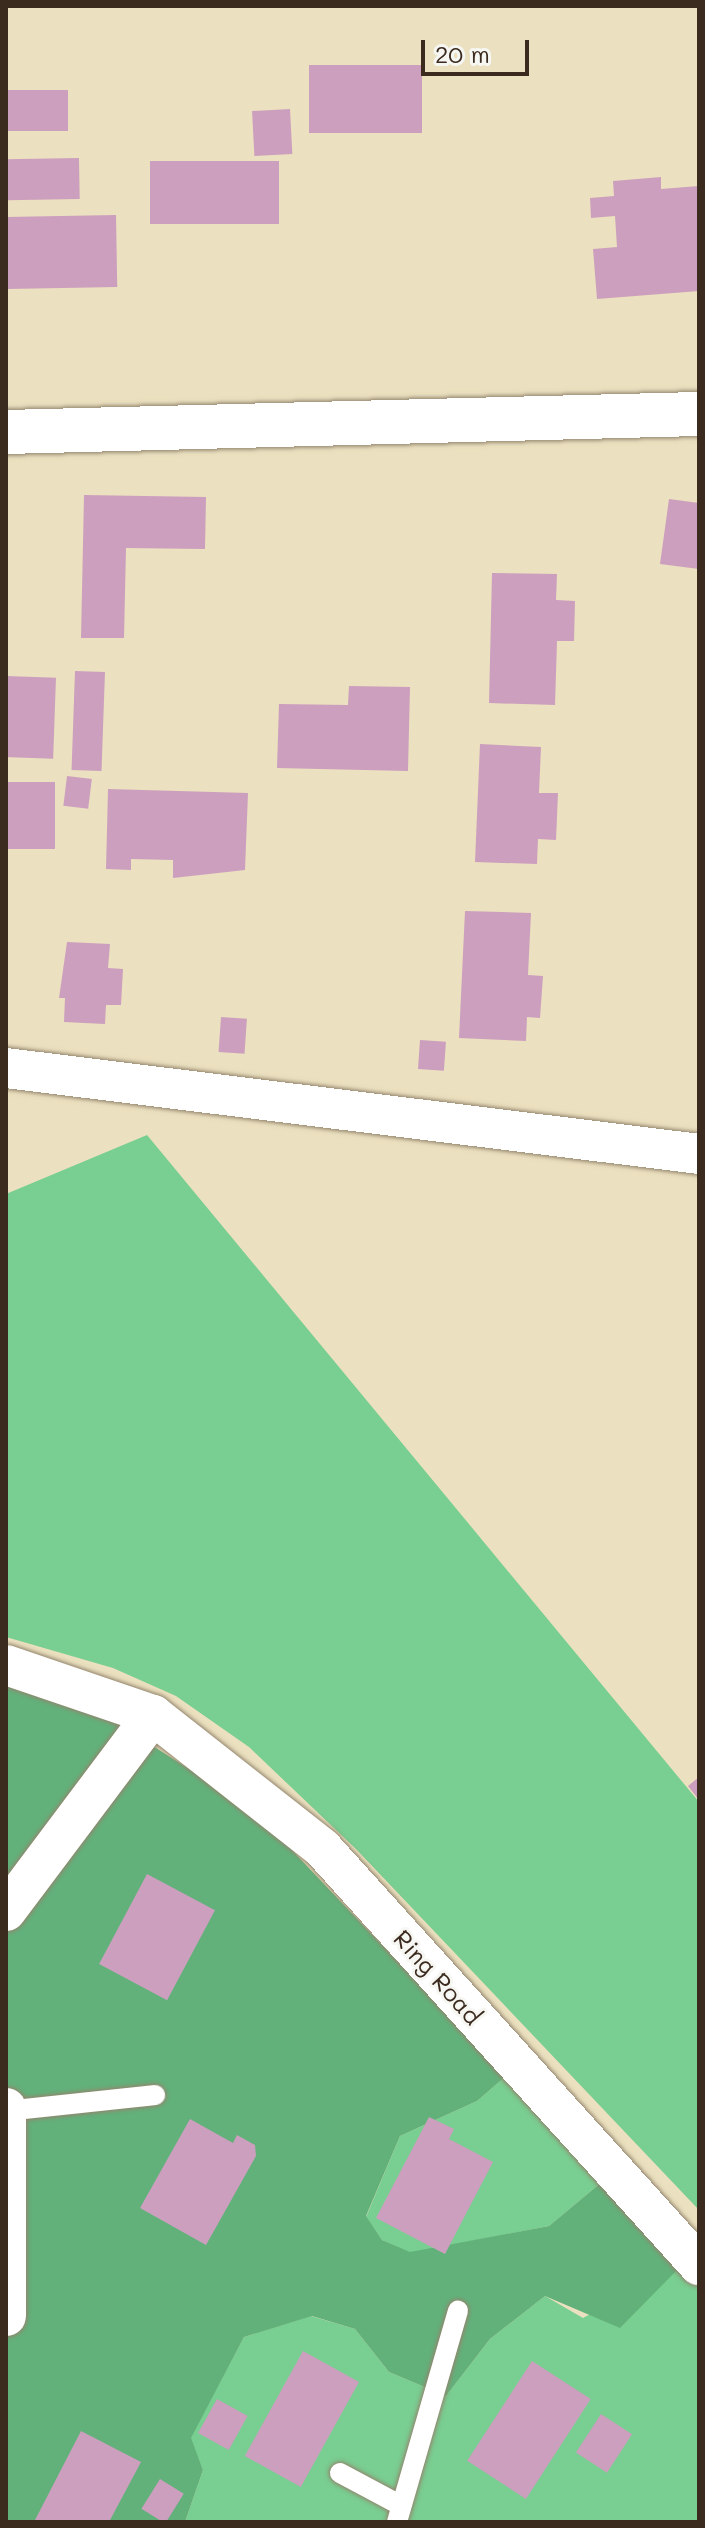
<!DOCTYPE html>
<html>
<head>
<meta charset="utf-8">
<style>
  body { margin:0 }
  #map { position:relative; width:705px; height:2528px; overflow:hidden; background:#ebe0bf; font-family:Mali,sans-serif }
  div>[style] { position:absolute }
  .green>* { inset:0; background:#79ce91 }
  .forest>* { inset:0; background:#62b17b }
  .building>* { inset:0; background:#cc9fbe; transform-origin:0 0 }
  .roads { filter:drop-shadow(0 0 2px #93856e) drop-shadow(0 0 2px #93856e) }
  .lane>* { height:20px; margin:-10px; padding:0 10px; transform-origin:10px; border-radius:10px; background:#fff }
  .street>* { height:40px; margin:-20px; padding:0 20px; transform-origin:20px; border-radius:20px; background:#fff }
  .secondary>* { height:44px; margin:-22px; padding:0 22px; transform-origin:22px; border-radius:22px; background:#fff }
  span { translate:-50% -50%; white-space:nowrap; text-align:center; line-height:1.15; -webkit-text-stroke:6px #f6f6f2; paint-order:stroke }
  .street-label { font-size:24px; color:#3b2a1e }
  .frame { position:absolute; inset:0; border:8px solid #3b2a1e; pointer-events:none }
  .scale { position:absolute; left:421px; top:40px; width:108px; height:36px; box-sizing:border-box; border:4px solid #3b2a1e; border-top:0; padding-left:10px; font-size:24px; line-height:28px; white-space:nowrap; color:#3b2a1e; -webkit-text-stroke:6px #f6f6f2; paint-order:stroke }
</style>
</head>
<body>
<div id="map">
  <div class="green">
    <div style="clip-path:polygon(147px 1135px,699px 1802px,699px 2210px,356px 1849px,249px 1747px,176px 1696px,113px 1668px,6px 1637px,6px 1194px)"></div>
    <div style="clip-path:polygon(506px 2076px,603px 2181px,549px 2226px,410px 2253px,382px 2240px,366px 2217px,400px 2136px,477px 2101px)"></div>
    <div style="clip-path:polygon(682px 2265px,699px 2284px,699px 2522px,185px 2522px,203px 2470px,190px 2438px,244px 2337px,311px 2316px,355px 2329px,389px 2372px,446px 2396px,490px 2339px,545px 2296px,583px 2318px)"></div>
  </div>
  <div class="forest">
    <div style="clip-path:polygon(6px 1686px,109px 1718px,225px 1792px,288px 1846px,506px 2076px,477px 2101px,400px 2136px,366px 2216px,382px 2240px,410px 2252px,549px 2226px,603px 2181px,682px 2265px,620px 2328px,545px 2296px,490px 2339px,446px 2396px,389px 2372px,355px 2329px,312px 2316px,244px 2337px,191px 2438px,203px 2470px,185px 2522px,6px 2522px)"></div>
  </div>
  <div class="building">
    <div style="left:422px;top:65px;width:68px;height:113px;rotate:90deg"></div>
    <div style="left:68px;top:90px;width:41px;height:62px;rotate:90deg"></div>
    <div style="left:290px;top:109px;width:45px;height:38px;rotate:87deg"></div>
    <div style="left:79px;top:158px;width:41px;height:73px;rotate:89deg"></div>
    <div style="left:279px;top:161px;width:63px;height:129px;rotate:90deg"></div>
    <div style="clip-path:polygon(661px 177px,661px 189px,699px 186px,699px 291px,597px 299px,593px 249px,617px 247px,615px 216px,591px 218px,590px 198px,614px 196px,613px 181px)"></div>
    <div style="left:116px;top:215px;width:72px;height:110px;rotate:89deg"></div>
    <div style="clip-path:polygon(84px 495px,206px 497px,205px 549px,126px 548px,124px 638px,81px 638px)"></div>
    <div style="clip-path:polygon(669px 499px,699px 503px,699px 569px,660px 564px)"></div>
    <div style="clip-path:polygon(492px 573px,557px 574px,556px 600px,575px 601px,574px 641px,557px 641px,555px 705px,489px 703px)"></div>
    <div style="left:75px;top:671px;width:30px;height:99px;rotate:2deg"></div>
    <div style="left:6px;top:676px;width:50px;height:81px;rotate:2deg"></div>
    <div style="clip-path:polygon(349px 686px,410px 687px,408px 771px,277px 768px,279px 704px,348px 705px)"></div>
    <div style="clip-path:polygon(480px 744px,541px 747px,539px 793px,558px 793px,556px 840px,538px 839px,537px 864px,475px 862px)"></div>
    <div style="left:67px;top:776px;width:25px;height:30px;rotate:7deg"></div>
    <div style="left:6px;top:782px;width:49px;height:67px"></div>
    <div style="clip-path:polygon(108px 789px,248px 793px,245px 870px,173px 878px,173px 860px,131px 859px,131px 870px,106px 869px)"></div>
    <div style="clip-path:polygon(465px 911px,531px 913px,528px 975px,543px 976px,540px 1018px,527px 1017px,526px 1041px,459px 1038px)"></div>
    <div style="clip-path:polygon(67px 942px,110px 944px,108px 968px,123px 969px,121px 1005px,106px 1005px,105px 1024px,64px 1022px,65px 998px,59px 998px)"></div>
    <div style="left:221px;top:1017px;width:26px;height:35px;rotate:4deg"></div>
    <div style="left:420px;top:1040px;width:26px;height:29px;rotate:4deg"></div>
    <div style="clip-path:polygon(699px 1777px,699px 1800px,688px 1786px)"></div>
    <div style="left:147px;top:1874px;width:77px;height:102px;rotate:28deg"></div>
    <div style="clip-path:polygon(429px 2117px,454px 2129px,449px 2139px,493px 2162px,445px 2254px,376px 2218px)"></div>
    <div style="clip-path:polygon(190px 2119px,233px 2143px,237px 2135px,255px 2145px,256px 2156px,206px 2245px,140px 2208px)"></div>
    <div style="left:303px;top:2351px;width:64px;height:120px;rotate:29deg"></div>
    <div style="left:532px;top:2361px;width:70px;height:119px;rotate:33deg"></div>
    <div style="left:217px;top:2399px;width:35px;height:39px;rotate:29deg"></div>
    <div style="left:601px;top:2414px;width:37px;height:46px;rotate:33deg"></div>
    <div style="clip-path:polygon(81px 2431px,141px 2462px,109px 2522px,34px 2522px)"></div>
    <div style="left:160px;top:2479px;width:28px;height:35px;rotate:32deg"></div>
  </div>
  <div class="roads">
    <div class="lane">
      <div style="left:6px;top:2111px;width:150px;rotate:-6.1deg"></div>
      <div style="left:340px;top:2473px;width:68px;rotate:28.1deg"></div>
      <div style="left:397px;top:2522px;width:220px;rotate:-73.9deg"></div>
    </div>
    <div class="street">
      <div style="left:6px;top:1068px;width:698px;rotate:7.07deg"></div>
      <div style="left:6px;top:1665px;width:155px;rotate:18.8deg"></div>
      <div style="left:153px;top:1715px;width:216px;rotate:38.2deg"></div>
      <div style="left:323px;top:1849px;width:561px;rotate:47.89deg"></div>
      <div style="left:6px;top:1911px;width:245px;rotate:-53.1deg"></div>
      <div style="left:6px;top:2108px;width:208px;rotate:90deg"></div>
    </div>
    <div class="secondary">
      <div style="left:6px;top:432px;width:693px;rotate:-1.49deg"></div>
    </div>
  </div>
  <div class="street-label">
    <span style="left:438px;top:1977px;rotate:48deg">Ring Road</span>
  </div>
  <div class="frame"></div>
  <div class="scale">20 m</div>
</div>
</body>
</html>
